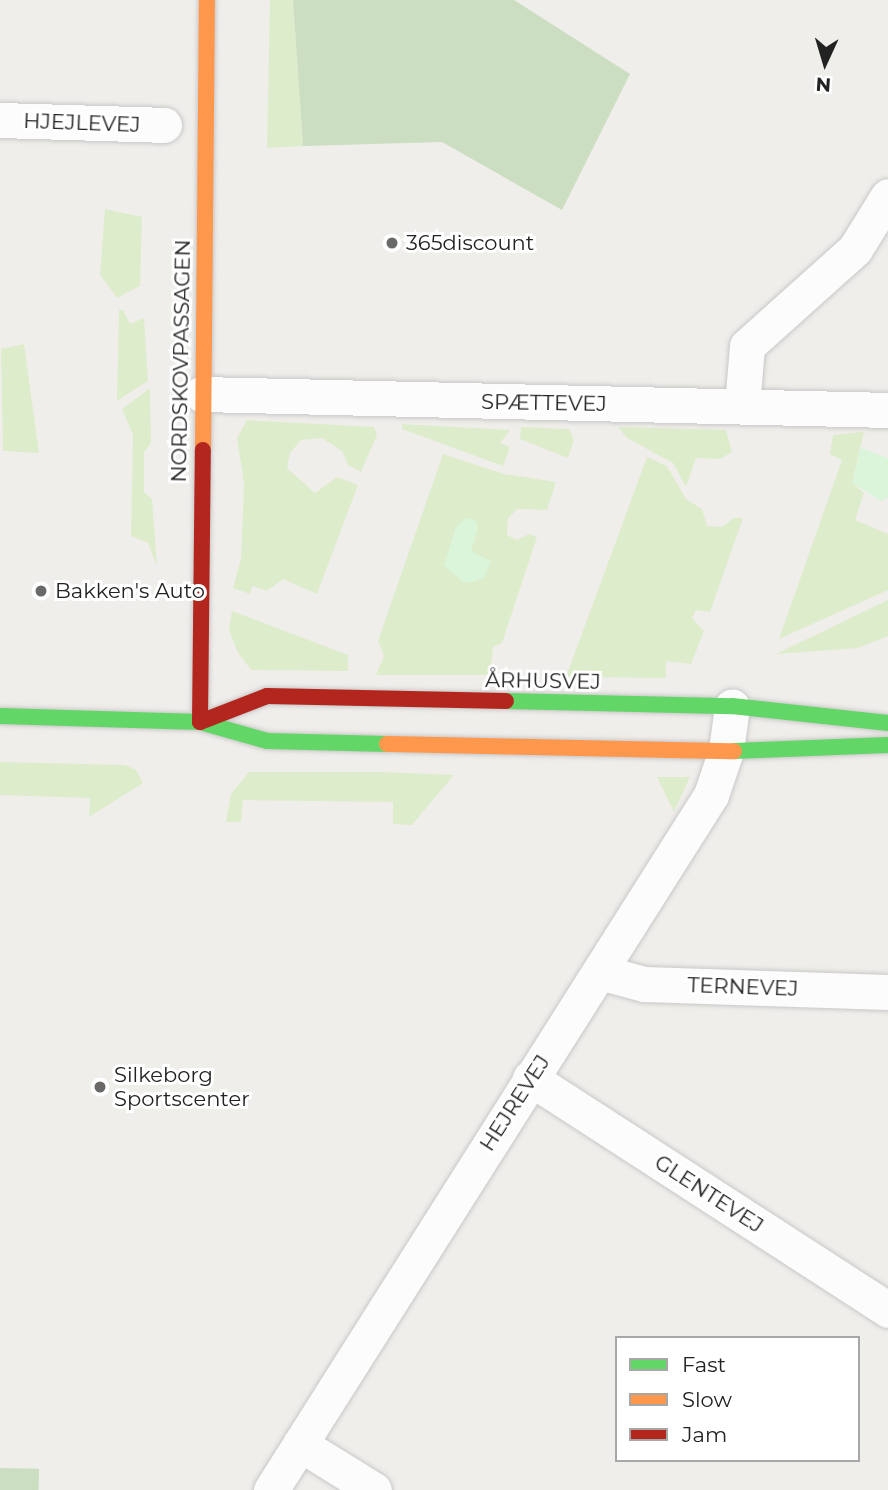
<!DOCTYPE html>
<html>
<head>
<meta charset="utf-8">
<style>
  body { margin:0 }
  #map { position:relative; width:888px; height:1490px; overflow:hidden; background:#f0eeeb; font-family:Montserrat,sans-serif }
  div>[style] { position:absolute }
  .grass>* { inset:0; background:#ddeccb }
  .forest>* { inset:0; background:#cbdec1; transform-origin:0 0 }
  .park>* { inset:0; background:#daf5da }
  .roads { filter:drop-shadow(0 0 2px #c9c8c7) drop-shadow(0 0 2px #c9c8c7) }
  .street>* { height:35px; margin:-17.5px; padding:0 17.5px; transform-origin:17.5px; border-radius:17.5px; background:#fdfcfc }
  .fast>* { height:16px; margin:-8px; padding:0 8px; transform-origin:8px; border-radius:8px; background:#63d668 }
  .slow>* { height:16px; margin:-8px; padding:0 8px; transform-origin:8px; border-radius:8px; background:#ff974d }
  .jam>* { height:16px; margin:-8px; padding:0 8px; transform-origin:8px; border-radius:8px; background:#b3261e }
  .dots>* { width:19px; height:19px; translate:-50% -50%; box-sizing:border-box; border:4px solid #fff; border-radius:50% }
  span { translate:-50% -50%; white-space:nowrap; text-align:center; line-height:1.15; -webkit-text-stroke:6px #fff; paint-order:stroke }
  .street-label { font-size:21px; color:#222 }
  .poi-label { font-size:21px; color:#222 }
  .left { translate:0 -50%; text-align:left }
  .legend { position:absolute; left:615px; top:1336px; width:245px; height:126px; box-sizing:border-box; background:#fff; border:2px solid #a7a7a7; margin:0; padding:9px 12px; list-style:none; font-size:21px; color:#222 }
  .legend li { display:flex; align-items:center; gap:14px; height:35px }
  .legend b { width:35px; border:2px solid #a7a7a7 }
  .north { position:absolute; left:790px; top:28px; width:70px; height:70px; -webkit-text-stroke:5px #fff; paint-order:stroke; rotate:184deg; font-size:19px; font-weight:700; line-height:28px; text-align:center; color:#222 }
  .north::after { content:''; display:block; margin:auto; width:24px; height:32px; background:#222; clip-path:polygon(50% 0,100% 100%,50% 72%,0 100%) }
</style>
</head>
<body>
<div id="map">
  <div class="grass">
    <div style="clip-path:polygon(270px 0,293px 0,303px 146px,267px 148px)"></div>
    <div style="clip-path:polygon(105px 209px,142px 217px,140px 286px,117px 298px,100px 275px)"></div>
    <div style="clip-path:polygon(119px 310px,123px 310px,130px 324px,144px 318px,148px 381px,117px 401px)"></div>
    <div style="clip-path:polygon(24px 344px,39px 453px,3px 451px,1px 349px)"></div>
    <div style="clip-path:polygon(150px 388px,151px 443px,144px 452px,144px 492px,152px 499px,157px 566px,148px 543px,131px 536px,133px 435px,122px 409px)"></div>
    <div style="clip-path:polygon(247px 420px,374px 427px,377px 435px,361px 472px,348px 465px,342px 451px,322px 438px,301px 440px,290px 453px,287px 468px,315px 493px,337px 477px,358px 485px,317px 594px,283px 579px,267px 591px,252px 586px,250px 594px,233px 588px,241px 559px,244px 483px,237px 438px)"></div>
    <div style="clip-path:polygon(402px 424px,510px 430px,500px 443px,510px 447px,503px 466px,402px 429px)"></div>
    <div style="clip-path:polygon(521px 427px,569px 429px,574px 440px,568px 458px,520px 439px)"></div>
    <div style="clip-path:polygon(618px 427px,726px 430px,732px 452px,720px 459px,696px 458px,686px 487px,673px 463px,627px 438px)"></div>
    <div style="clip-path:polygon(864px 432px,852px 483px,864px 493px,855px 520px,888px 534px,888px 590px,779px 639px,842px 460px,830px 454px,833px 435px)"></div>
    <div style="clip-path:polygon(443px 454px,504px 474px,556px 482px,547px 510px,517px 509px,508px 518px,507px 535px,517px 540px,529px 534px,537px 537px,502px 643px,493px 647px,490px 675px,376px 675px,384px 656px,378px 641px)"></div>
    <div style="clip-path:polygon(647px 457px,667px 466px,686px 499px,702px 509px,707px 526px,722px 527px,734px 518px,743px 518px,710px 612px,696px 610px,692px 618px,704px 631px,691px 664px,666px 661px,666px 678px,566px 677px)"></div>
    <div style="clip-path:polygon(888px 600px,888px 636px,858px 648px,776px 654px)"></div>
    <div style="clip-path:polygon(232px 611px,348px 655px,348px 671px,251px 670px,238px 653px,229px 630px)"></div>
    <div style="clip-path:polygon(0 762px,125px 765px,136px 770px,143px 783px,89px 817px,90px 798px,0 795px)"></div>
    <div style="clip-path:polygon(249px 772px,381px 772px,454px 775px,412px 825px,393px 824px,393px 802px,243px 800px,241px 822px,226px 822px,231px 794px)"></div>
    <div style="clip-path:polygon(657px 777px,690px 777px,674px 812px)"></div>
  </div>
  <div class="forest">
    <div style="clip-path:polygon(293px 0,514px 0,630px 74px,562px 210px,442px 142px,303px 146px)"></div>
    <div style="left:0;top:1468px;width:39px;height:22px;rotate:1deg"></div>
  </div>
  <div class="park">
    <div style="clip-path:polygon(861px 448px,888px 458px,888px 497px,881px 501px,852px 483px)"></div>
    <div style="clip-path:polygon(466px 518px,476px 521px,478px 529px,471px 551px,491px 561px,485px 577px,474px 582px,463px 582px,444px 565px,456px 527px)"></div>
  </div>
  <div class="roads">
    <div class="street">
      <div style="left:0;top:120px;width:164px;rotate:1.7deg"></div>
      <div style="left:201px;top:394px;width:687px;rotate:1.33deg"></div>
      <div style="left:742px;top:406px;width:60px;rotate:-85.2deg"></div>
      <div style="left:747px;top:346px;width:145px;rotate:-41.9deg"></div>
      <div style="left:855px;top:249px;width:62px;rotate:-58.1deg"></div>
      <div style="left:600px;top:972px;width:46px;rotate:15.3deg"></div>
      <div style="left:644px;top:984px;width:244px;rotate:1.9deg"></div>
      <div style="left:530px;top:1078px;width:427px;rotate:32.9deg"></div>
      <div style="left:300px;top:1444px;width:87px;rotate:31.9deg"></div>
      <div style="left:271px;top:1490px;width:823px;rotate:-57.66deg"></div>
      <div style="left:711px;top:795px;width:46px;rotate:-71.2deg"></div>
      <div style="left:726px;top:751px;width:45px;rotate:-82.4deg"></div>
    </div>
    <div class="fast">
      <div style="left:506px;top:701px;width:226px;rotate:1.3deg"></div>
      <div style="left:732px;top:706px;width:157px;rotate:6.2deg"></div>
      <div style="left:0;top:716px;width:200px;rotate:1.7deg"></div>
      <div style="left:200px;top:722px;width:70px;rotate:15.8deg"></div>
      <div style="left:267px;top:741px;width:120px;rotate:1.4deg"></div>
      <div style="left:734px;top:751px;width:154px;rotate:-2.2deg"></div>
    </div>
    <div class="slow">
      <div style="left:203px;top:450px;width:450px;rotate:-89.5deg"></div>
      <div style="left:387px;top:744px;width:347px;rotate:1.2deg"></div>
    </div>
    <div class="jam">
      <div style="left:200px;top:722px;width:272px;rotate:-89.4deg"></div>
      <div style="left:200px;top:722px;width:72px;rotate:-21.2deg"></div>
      <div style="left:267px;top:696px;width:239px;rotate:1.2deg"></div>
    </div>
  </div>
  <div class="dots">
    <div style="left:392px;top:243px;background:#6a6968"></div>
    <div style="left:41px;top:591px;background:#6a6968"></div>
    <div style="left:100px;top:1087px;background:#6a6968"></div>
  </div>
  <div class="street-label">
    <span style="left:82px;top:123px;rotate:2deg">HJEJLEVEJ</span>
    <span style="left:181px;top:361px;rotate:-89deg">NORDSKOVPASSAGEN</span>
    <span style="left:544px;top:403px;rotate:1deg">SPÆTTEVEJ</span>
    <span style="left:543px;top:681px;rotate:1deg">ÅRHUSVEJ</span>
    <span style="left:743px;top:987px;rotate:2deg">TERNEVEJ</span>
    <span style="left:515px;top:1103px;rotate:-57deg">HEJREVEJ</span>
    <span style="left:709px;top:1194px;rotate:33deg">GLENTEVEJ</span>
  </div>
  <div class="poi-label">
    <span class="left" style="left:406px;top:243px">365discount</span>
    <span class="left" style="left:55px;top:591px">Bakken's Auto</span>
    <span class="left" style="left:114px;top:1087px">Silkeborg<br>Sportscenter</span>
  </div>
  <ul class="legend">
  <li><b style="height:9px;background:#63d668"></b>Fast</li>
  <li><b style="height:9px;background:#ff974d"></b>Slow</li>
  <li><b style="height:9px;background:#b3261e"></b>Jam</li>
  </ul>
  <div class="north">N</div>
</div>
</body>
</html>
